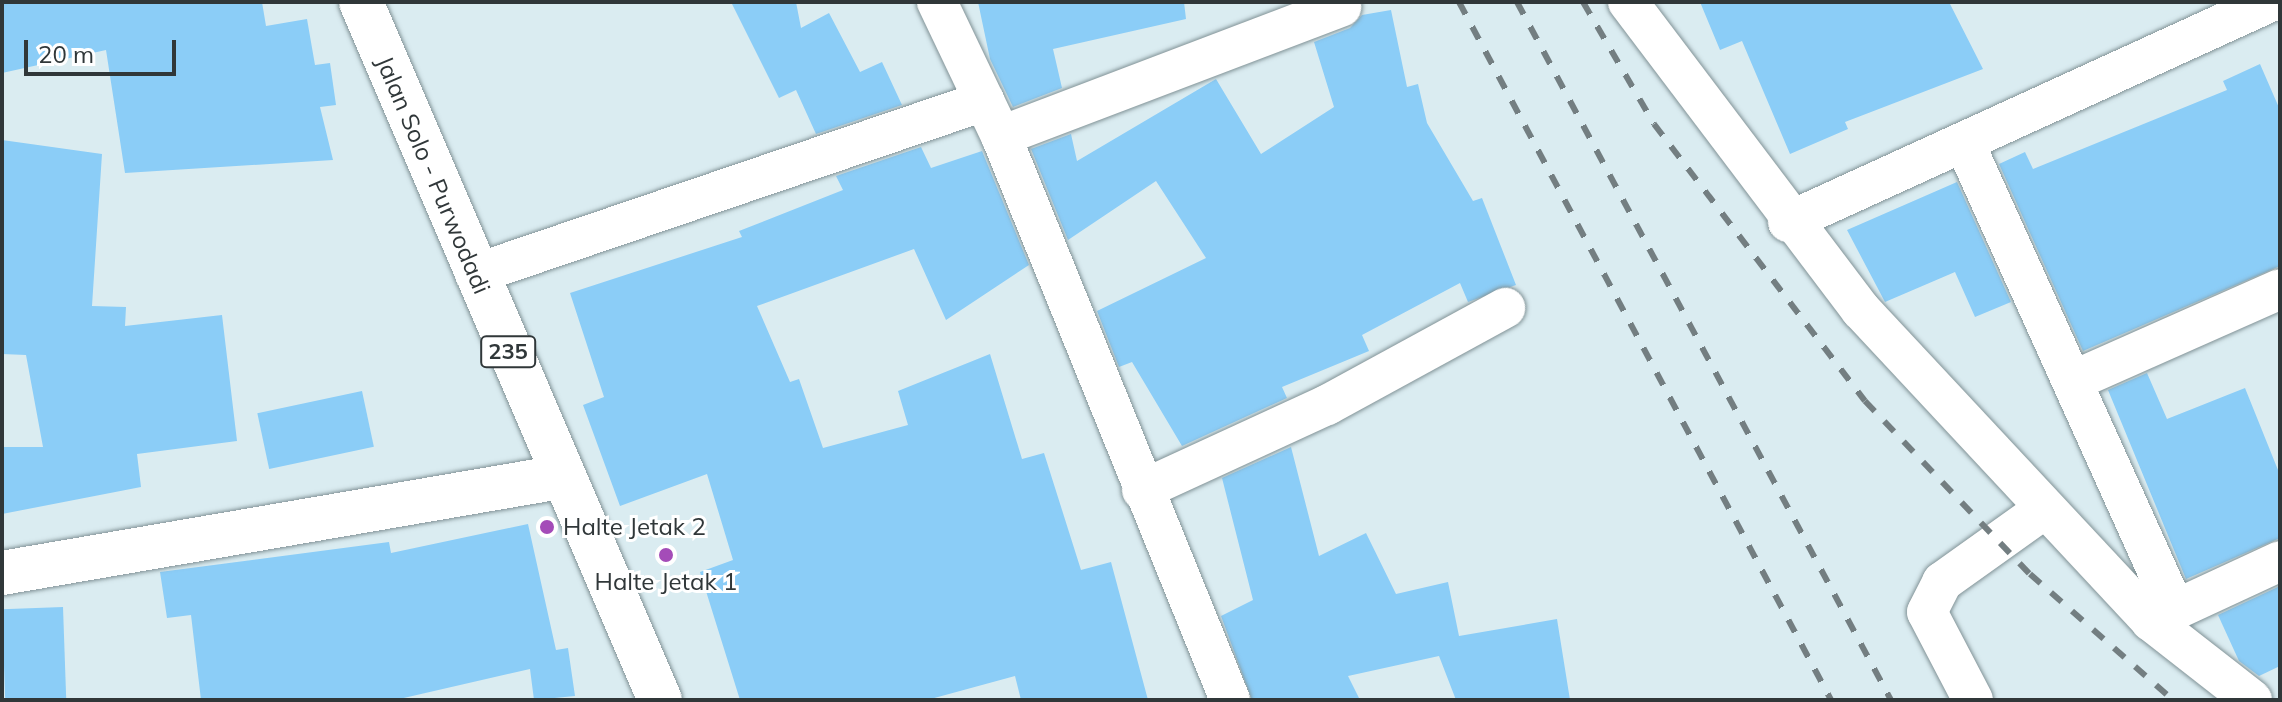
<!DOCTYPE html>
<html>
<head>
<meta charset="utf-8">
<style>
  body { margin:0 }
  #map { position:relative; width:2282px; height:702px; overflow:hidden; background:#daecf1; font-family:Mulish,sans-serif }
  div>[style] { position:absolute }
  .building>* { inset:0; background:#8bcdf7; transform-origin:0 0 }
  .roads { filter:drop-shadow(0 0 2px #819296) drop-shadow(0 0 2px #819296) }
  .street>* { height:40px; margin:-20px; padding:0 20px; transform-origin:20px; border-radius:20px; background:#fff }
  .secondary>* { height:44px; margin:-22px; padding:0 22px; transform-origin:22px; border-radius:22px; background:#fff }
  .primary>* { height:44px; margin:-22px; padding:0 22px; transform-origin:22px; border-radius:22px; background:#fff }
  .rail>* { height:6px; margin-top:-3px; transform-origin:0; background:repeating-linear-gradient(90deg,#737e81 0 14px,transparent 0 28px) }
  .dots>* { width:22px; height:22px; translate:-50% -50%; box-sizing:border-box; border:4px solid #fff; border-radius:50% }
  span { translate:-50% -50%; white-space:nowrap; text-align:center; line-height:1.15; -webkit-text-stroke:6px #fff; paint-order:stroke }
  .shield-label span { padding:2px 6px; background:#fff; border:2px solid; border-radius:6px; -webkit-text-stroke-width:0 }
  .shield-label { font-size:22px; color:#303739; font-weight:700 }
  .street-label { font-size:24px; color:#303739 }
  .poi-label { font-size:24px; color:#303739 }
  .left { translate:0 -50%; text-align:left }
  .frame { position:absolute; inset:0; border:4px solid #303739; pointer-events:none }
  .scale { position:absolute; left:24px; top:40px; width:152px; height:36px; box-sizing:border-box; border:4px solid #303739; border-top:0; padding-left:10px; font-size:24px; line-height:28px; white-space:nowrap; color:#303739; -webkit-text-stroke:6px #fff; paint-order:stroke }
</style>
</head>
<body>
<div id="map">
  <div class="building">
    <div style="clip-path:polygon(2px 2px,262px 2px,266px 26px,307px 19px,315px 65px,330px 63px,336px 105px,320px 107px,333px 160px,125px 173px,106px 50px,2px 73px)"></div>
    <div style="clip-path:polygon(731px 2px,796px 2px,801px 28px,829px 13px,860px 72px,882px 62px,902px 105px,816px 134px,796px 90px,779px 98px)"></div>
    <div style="clip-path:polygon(978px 2px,1184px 2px,1186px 19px,1053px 49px,1062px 88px,1013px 107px,990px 59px)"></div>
    <div style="clip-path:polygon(1700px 2px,1949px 2px,1983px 69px,1845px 122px,1848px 129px,1790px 154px,1742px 41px,1720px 50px)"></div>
    <div style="clip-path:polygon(1391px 10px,1407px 87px,1418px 84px,1427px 123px,1473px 201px,1482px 198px,1516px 285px,1468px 302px,1460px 283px,1362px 335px,1369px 351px,1282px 387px,1287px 398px,1182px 446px,1132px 362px,1119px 367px,1097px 311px,1206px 258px,1156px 181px,1068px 240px,1031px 149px,1071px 134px,1077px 161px,1216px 79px,1261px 154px,1334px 107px,1314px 42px,1350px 28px,1362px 15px)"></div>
    <div style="clip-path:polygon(2260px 64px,2280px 110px,2280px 266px,2083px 351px,1999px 164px,2025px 152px,2033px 169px,2227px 90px,2223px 81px)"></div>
    <div style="clip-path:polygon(2px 140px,102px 154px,92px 306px,126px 307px,125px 326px,222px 315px,237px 441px,137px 454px,141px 487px,2px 514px,2px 447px,43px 447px,26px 355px,2px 354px)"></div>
    <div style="clip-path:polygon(921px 147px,931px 168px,982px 151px,1029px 265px,946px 320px,914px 249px,757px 306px,790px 382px,799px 379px,823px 448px,908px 425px,898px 391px,990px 354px,1022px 459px,1044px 453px,1081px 570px,1111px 562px,1148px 700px,1021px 700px,1015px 676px,927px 700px,740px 700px,700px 572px,733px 560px,707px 474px,620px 506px,583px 405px,604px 397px,570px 293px,742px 237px,739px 231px,843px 190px,836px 176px)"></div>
    <div style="clip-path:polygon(1957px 182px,2011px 302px,1975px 317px,1955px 272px,1885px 302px,1847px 230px)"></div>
    <div style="clip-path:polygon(2147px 373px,2167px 419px,2245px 388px,2280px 475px,2280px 538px,2186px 579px,2108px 390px)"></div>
    <div style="left:362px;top:391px;width:57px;height:107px;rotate:78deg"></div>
    <div style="clip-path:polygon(1291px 447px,1319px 556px,1366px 533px,1396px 594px,1448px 582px,1459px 636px,1557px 619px,1570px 700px,1456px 700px,1439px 656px,1348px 676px,1360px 700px,1252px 700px,1221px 616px,1253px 600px,1222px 478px)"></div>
    <div style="clip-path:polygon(528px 524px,556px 650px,568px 648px,575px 696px,534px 700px,530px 669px,395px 700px,201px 700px,191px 615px,167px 618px,160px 572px,389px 542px,391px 553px)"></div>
    <div style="clip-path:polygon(2280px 586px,2280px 666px,2259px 676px,2239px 661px,2218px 615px)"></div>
    <div style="left:63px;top:607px;width:93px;height:61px;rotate:88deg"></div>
  </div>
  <div class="roads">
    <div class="street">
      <div style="left:937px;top:2px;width:148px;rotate:64.5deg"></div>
      <div style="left:1001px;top:136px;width:609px;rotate:67.9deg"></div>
      <div style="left:1628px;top:2px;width:386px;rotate:52.9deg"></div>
      <div style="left:1861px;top:310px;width:425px;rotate:47deg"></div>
      <div style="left:2151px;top:621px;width:128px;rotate:38deg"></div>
      <div style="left:1001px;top:136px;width:364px;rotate:-20.8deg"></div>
      <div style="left:1964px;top:142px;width:513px;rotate:65.73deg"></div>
      <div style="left:1788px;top:222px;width:530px;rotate:-24.53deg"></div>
      <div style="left:475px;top:274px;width:538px;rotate:-18.77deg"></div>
      <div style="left:2075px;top:380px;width:224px;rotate:-23.9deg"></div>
      <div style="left:1142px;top:490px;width:204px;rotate:-24.7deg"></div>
      <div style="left:1327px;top:405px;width:203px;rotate:-28.6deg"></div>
      <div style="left:2151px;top:621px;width:142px;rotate:-24.9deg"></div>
      <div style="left:1973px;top:700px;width:99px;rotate:-117.6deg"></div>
      <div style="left:1927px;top:612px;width:34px;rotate:-63deg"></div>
      <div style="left:1942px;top:582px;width:124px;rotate:-35.5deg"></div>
    </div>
    <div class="secondary">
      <div style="left:2px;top:573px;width:566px;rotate:-9.76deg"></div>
    </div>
    <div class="primary">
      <div style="left:361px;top:2px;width:759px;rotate:66.81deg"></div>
    </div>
  </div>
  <div class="rail">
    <div style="left:1459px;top:2px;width:791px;rotate:61.94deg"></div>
    <div style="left:1517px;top:2px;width:792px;rotate:61.82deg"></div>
    <div style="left:1583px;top:2px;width:141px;rotate:59.8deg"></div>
    <div style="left:1654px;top:124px;width:348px;rotate:52.7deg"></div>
    <div style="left:1865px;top:401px;width:239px;rotate:46.4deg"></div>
    <div style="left:2030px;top:574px;width:191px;rotate:41.4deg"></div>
  </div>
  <div class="dots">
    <div style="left:547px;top:527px;background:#a44cb8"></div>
    <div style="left:666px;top:555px;background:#a44cb8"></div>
  </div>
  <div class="shield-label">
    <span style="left:508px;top:352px">235</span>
  </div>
  <div class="street-label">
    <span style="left:433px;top:175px;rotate:67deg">Jalan Solo - Purwodadi</span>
  </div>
  <div class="poi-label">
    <span class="left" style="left:563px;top:527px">Halte Jetak 2</span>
    <span style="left:666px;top:582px">Halte Jetak 1</span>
  </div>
  <div class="frame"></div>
  <div class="scale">20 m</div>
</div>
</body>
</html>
